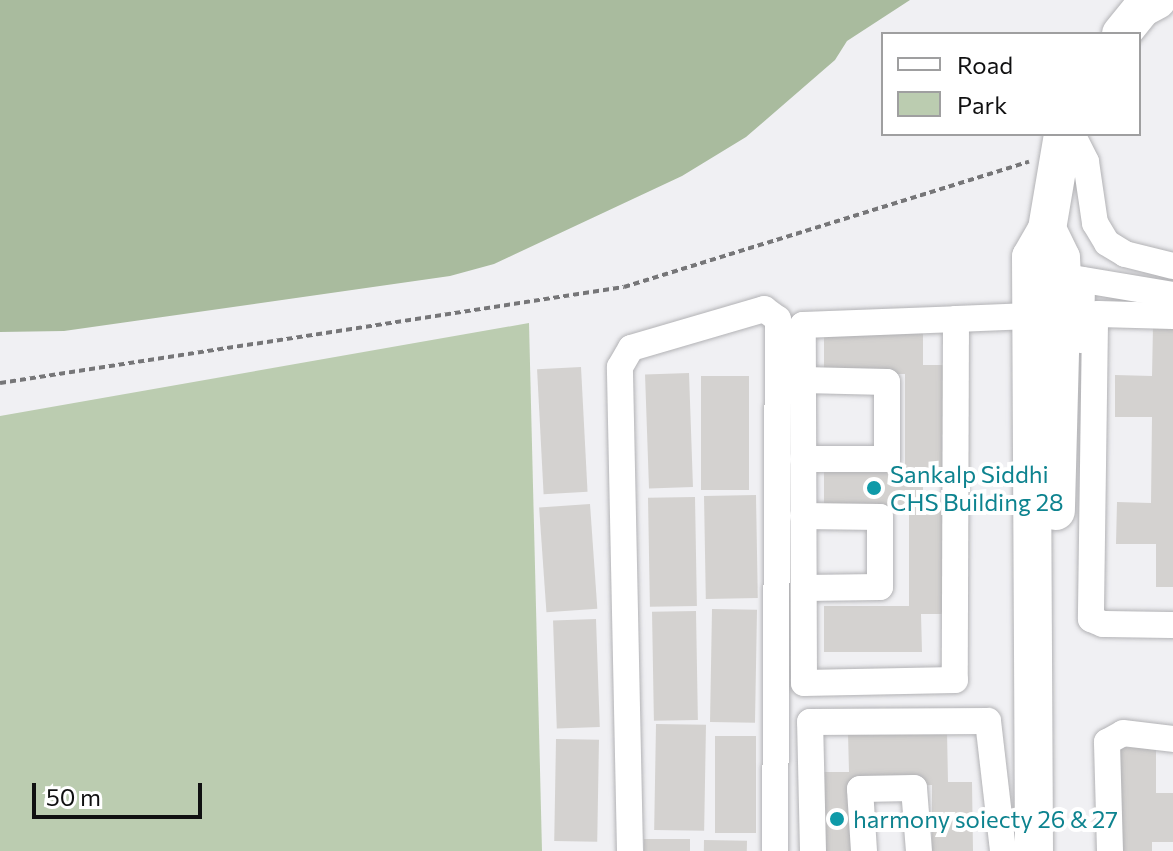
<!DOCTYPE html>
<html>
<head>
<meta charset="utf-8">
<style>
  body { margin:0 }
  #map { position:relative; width:1173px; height:851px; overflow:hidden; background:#f0f0f3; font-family:Commissioner,sans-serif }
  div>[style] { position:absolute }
  .green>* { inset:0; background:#bbccb0 }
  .forest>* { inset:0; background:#a9bb9e }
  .building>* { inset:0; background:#d4d2d0; transform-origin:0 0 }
  .path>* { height:4px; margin-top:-2px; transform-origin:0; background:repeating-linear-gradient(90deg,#767678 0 6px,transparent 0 10px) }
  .roads { filter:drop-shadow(0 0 2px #b2b2b5) drop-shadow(0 0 2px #b2b2b5) }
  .street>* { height:26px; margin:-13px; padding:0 13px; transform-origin:13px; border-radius:13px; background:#fff }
  .secondary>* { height:38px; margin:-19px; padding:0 19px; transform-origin:19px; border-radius:19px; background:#fff }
  .dots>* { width:22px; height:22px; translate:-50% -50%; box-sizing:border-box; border:4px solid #fff; border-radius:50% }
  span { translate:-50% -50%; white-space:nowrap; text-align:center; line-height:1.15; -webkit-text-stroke:8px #fff; paint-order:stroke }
  .culture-label { font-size:24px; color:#0d838f }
  .left { translate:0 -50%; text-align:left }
  .legend { position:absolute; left:881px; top:32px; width:260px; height:104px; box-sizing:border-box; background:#fff; border:2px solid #9f9fa0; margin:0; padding:10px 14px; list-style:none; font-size:24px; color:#101011 }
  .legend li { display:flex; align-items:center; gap:16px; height:40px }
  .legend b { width:40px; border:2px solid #9f9fa0 }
  .scale { position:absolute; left:32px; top:783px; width:170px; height:36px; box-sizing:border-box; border:4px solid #101011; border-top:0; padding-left:10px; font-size:24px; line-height:28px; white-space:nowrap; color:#101011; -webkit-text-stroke:6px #fff; paint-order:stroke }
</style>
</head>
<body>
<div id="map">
  <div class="green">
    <div style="clip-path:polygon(529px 323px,542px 851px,0 851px,0 416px)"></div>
  </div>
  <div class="forest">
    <div style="clip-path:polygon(0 0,910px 0,847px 41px,835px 60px,746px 137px,682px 176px,494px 264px,450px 276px,64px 331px,0 332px)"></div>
  </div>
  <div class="building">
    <div style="clip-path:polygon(1153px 326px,1173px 327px,1173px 587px,1156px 587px,1156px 544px,1116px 544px,1117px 502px,1151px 503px,1152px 417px,1115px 417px,1115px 375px,1152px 376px)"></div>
    <div style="clip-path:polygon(824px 331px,923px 331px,923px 365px,952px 365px,952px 469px,923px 469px,923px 507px,954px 507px,954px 614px,921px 614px,922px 652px,824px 652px,824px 606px,909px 606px,909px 511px,824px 511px,824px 465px,905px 464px,905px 374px,824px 375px)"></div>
    <div style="left:581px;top:367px;width:125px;height:44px;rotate:87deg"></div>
    <div style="left:689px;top:373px;width:114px;height:44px;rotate:88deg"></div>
    <div style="left:701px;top:376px;width:48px;height:114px"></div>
    <div style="left:756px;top:495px;width:103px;height:52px;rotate:89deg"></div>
    <div style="left:695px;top:497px;width:109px;height:47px;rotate:89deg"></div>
    <div style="left:590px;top:504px;width:105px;height:51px;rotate:86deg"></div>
    <div style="left:712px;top:609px;width:45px;height:113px;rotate:1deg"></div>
    <div style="left:696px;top:611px;width:109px;height:44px;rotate:89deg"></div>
    <div style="left:596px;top:619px;width:108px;height:43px;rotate:88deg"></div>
    <div style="left:656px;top:724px;width:50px;height:106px;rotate:1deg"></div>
    <div style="clip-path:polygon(947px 731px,948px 782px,972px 782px,973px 851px,932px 851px,932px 785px,858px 787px,858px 851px,816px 851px,815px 772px,849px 772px,848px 733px)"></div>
    <div style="left:715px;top:736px;width:41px;height:97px"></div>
    <div style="left:556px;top:739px;width:43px;height:102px;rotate:1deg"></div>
    <div style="clip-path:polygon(1118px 747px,1156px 748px,1156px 793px,1173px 793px,1173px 842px,1152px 842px,1152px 851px,1112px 851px)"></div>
    <div style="left:644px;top:839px;width:46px;height:12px"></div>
    <div style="left:704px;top:840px;width:43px;height:11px;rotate:1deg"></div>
  </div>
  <div class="path">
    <div style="left:0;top:383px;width:631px;rotate:-8.75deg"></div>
    <div style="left:624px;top:287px;width:424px;rotate:-17.2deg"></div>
  </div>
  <div class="roads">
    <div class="street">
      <div style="left:1072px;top:134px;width:31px;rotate:63deg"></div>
      <div style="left:1086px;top:162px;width:62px;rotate:81.6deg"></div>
      <div style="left:1095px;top:223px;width:23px;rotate:59deg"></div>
      <div style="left:1107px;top:243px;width:21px;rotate:31deg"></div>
      <div style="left:1125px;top:254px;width:49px;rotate:14deg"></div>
      <div style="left:1066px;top:277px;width:109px;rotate:9.5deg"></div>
      <div style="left:1173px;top:316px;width:75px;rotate:-178.5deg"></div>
      <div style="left:1098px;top:314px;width:9px;rotate:108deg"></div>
      <div style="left:1095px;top:323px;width:296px;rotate:90.8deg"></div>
      <div style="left:1091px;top:619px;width:13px;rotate:23deg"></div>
      <div style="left:1103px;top:624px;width:70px;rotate:0.8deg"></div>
      <div style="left:956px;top:319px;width:361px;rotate:90.2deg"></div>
      <div style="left:955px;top:680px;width:151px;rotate:178.9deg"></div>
      <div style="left:804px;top:683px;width:358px;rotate:-90.2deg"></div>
      <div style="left:803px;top:325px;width:153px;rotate:-2.2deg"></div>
      <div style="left:956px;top:319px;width:74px;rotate:-2.3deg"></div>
      <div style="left:1081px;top:340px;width:60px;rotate:-89deg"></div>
      <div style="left:803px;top:380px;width:84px;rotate:1.4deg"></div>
      <div style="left:887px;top:382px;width:77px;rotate:90deg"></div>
      <div style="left:887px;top:459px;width:84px;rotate:180deg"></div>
      <div style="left:803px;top:516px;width:77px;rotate:0.7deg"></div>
      <div style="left:880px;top:517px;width:70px;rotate:90deg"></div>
      <div style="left:880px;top:587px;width:76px;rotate:179.2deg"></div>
      <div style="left:630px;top:851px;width:484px;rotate:-91.2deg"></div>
      <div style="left:620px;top:367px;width:22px;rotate:-60deg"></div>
      <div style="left:631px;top:348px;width:139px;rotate:-16.3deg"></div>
      <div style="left:764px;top:309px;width:17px;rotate:36deg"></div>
      <div style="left:778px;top:319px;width:532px;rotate:90.32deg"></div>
      <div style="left:813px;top:851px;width:129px;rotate:-91.3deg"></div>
      <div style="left:810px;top:722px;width:178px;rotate:-0.3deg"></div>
      <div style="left:988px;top:721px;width:131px;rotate:83.4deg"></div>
      <div style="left:864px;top:851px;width:62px;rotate:-93.7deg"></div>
      <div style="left:860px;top:789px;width:54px;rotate:-1.1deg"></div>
      <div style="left:914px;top:788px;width:63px;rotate:85.5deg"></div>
      <div style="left:1110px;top:851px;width:109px;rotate:-91.6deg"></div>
      <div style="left:1107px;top:742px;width:18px;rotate:-29deg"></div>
      <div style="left:1123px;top:733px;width:50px;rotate:6.8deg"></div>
    </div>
    <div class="secondary">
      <div style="left:1121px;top:34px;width:33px;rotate:-51deg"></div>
      <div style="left:1142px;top:8px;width:17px;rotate:-28deg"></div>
      <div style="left:1047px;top:229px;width:32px;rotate:64deg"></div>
      <div style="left:1061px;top:258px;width:19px;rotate:87deg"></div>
      <div style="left:1062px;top:277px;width:234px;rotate:91.5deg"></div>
      <div style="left:1034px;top:851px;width:594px;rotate:-90.29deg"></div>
      <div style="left:1031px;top:257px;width:32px;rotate:-60deg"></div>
      <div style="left:1047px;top:229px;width:96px;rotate:-80.4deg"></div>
    </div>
  </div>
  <div class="dots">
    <div style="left:874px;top:488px;background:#0f9aa8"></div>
    <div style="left:837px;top:819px;background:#0f9aa8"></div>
  </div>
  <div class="culture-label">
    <span class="left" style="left:890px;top:488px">Sankalp Siddhi<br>CHS Building 28</span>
    <span class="left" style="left:853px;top:819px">harmony soiecty 26 &amp; 27</span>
  </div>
  <ul class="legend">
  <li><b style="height:10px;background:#fff"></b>Road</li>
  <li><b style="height:22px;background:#bbccb0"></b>Park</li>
  </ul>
  <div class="scale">50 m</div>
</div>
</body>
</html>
